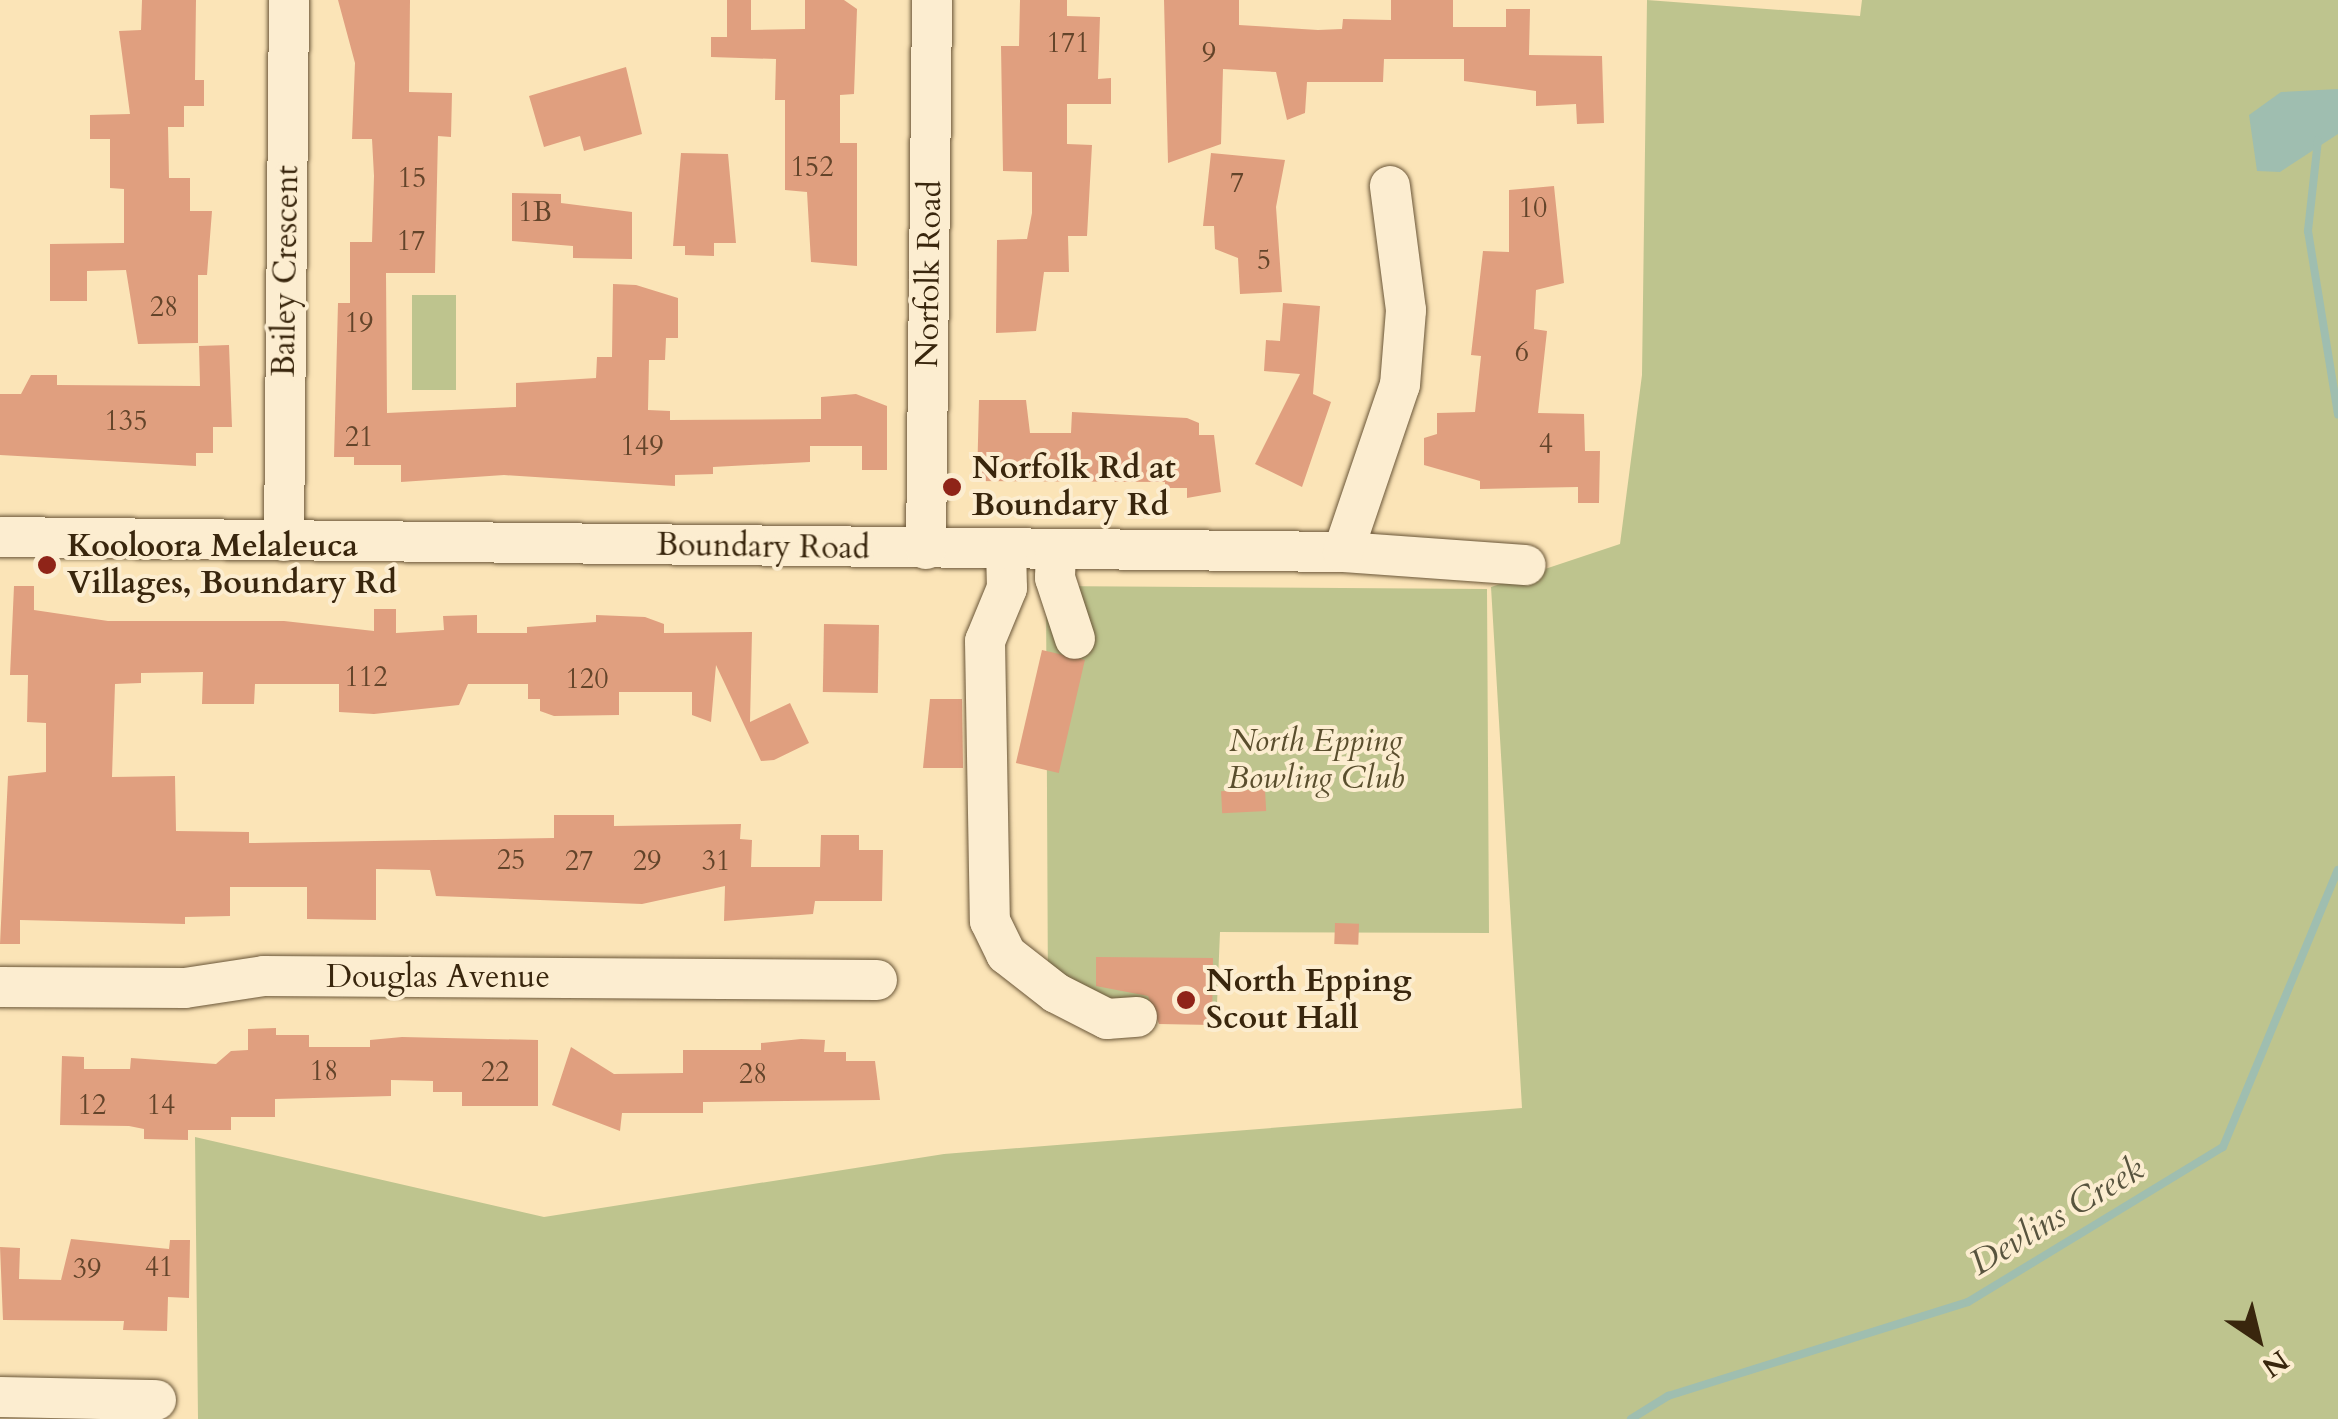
<!DOCTYPE html>
<html>
<head>
<meta charset="utf-8">
<style>
  body { margin:0 }
  #map { position:relative; width:2338px; height:1419px; overflow:hidden; background:#fbe4b7; font-family:Cardo,serif }
  div>[style] { position:absolute }
  .green>* { inset:0; background:#bec48e; transform-origin:0 0 }
  .water>* { inset:0; background:#9fbeb0 }
  .stream>* { height:8px; margin:-4px; padding:0 4px; transform-origin:4px; border-radius:4px; background:#9fbeb0 }
  .building>* { inset:0; background:#e09f7f; transform-origin:0 0 }
  .roads { filter:drop-shadow(0 0 2px #6a5638) drop-shadow(0 0 2px #6a5638) }
  .minor>* { height:40px; margin:-20px; padding:0 20px; transform-origin:20px; border-radius:20px; background:#fcedd0 }
  .dots>* { width:28px; height:28px; translate:-50% -50%; box-sizing:border-box; border:5px solid #fcedd0; border-radius:50% }
  span { translate:-50% -50%; white-space:nowrap; text-align:center; line-height:1.15; -webkit-text-stroke:8px #fcedd0; paint-order:stroke }
  .number-label { font-size:28px; color:#63442a }
  .number-label span { -webkit-text-stroke-width:0 }
  .street-label { font-size:32px; color:#39260d }
  .poi-label { font-size:32px; color:#39260d; font-weight:700 }
  .left { translate:0 -50%; text-align:left }
  .park-label { font-size:32px; color:#5a4e2d; font-style:italic }
  .water-label { font-size:35px; color:#58543e; font-style:italic }
  .north { position:absolute; left:2208px; top:1289px; width:100px; height:100px; -webkit-text-stroke:8px #fcedd0; paint-order:stroke; rotate:145deg; font-size:28px; font-weight:700; line-height:40px; text-align:center; color:#39260d }
  .north::after { content:''; display:block; margin:auto; width:35px; height:45px; background:#39260d; clip-path:polygon(50% 0,100% 100%,50% 72%,0 100%) }
</style>
</head>
<body>
<div id="map">
  <div class="green">
    <div style="clip-path:polygon(1647px 0,1860px 16px,1862px 0,2338px 0,2338px 1419px,198px 1419px,195px 1137px,544px 1217px,944px 1154px,1522px 1108px,1491px 587px,1620px 544px,1642px 375px)"></div>
    <div style="left:412px;top:295px;width:44px;height:95px"></div>
    <div style="clip-path:polygon(1046px 586px,1487px 589px,1489px 933px,1220px 932px,1217px 1004px,1048px 1001px)"></div>
  </div>
  <div class="water">
    <div style="clip-path:polygon(2338px 89px,2338px 134px,2280px 172px,2257px 171px,2249px 115px,2281px 92px)"></div>
  </div>
  <div class="stream">
    <div style="left:2318px;top:140px;width:92px;rotate:96.3deg"></div>
    <div style="left:2308px;top:231px;width:186px;rotate:80.7deg"></div>
    <div style="left:1631px;top:1419px;width:44px;rotate:-31.9deg"></div>
    <div style="left:1668px;top:1396px;width:314px;rotate:-17.4deg"></div>
    <div style="left:1968px;top:1302px;width:298px;rotate:-31.3deg"></div>
    <div style="left:2223px;top:1147px;width:300px;rotate:-67.5deg"></div>
  </div>
  <div class="building">
    <div style="clip-path:polygon(142px 0,196px 0,195px 80px,204px 80px,204px 106px,184px 106px,184px 127px,168px 127px,169px 178px,190px 178px,190px 211px,212px 211px,207px 275px,198px 275px,198px 343px,138px 344px,126px 270px,87px 271px,87px 301px,50px 301px,50px 244px,124px 243px,124px 189px,110px 188px,110px 139px,90px 139px,90px 115px,130px 114px,119px 31px,141px 30px)"></div>
    <div style="clip-path:polygon(338px 0,410px 0,409px 92px,452px 93px,451px 137px,438px 136px,435px 273px,386px 273px,387px 413px,516px 407px,516px 383px,596px 378px,597px 357px,612px 357px,613px 284px,636px 285px,678px 298px,678px 338px,666px 338px,665px 360px,649px 360px,648px 410px,670px 411px,670px 420px,821px 419px,821px 397px,856px 394px,887px 406px,887px 470px,862px 470px,862px 446px,810px 446px,810px 462px,713px 467px,713px 474px,675px 475px,675px 486px,504px 475px,401px 482px,401px 465px,354px 465px,354px 457px,334px 457px,338px 303px,350px 303px,350px 242px,372px 242px,374px 176px,372px 139px,352px 139px,355px 63px)"></div>
    <div style="clip-path:polygon(727px 0,751px 0,751px 30px,805px 29px,805px 0,844px 0,857px 9px,854px 94px,840px 95px,840px 143px,857px 143px,857px 266px,811px 262px,807px 192px,785px 190px,785px 100px,775px 100px,776px 59px,711px 57px,711px 37px,727px 37px)"></div>
    <div style="clip-path:polygon(1020px 0,1067px 0,1067px 16px,1100px 17px,1098px 79px,1111px 78px,1111px 104px,1067px 104px,1067px 144px,1092px 145px,1087px 236px,1068px 236px,1069px 272px,1044px 272px,1036px 331px,996px 333px,997px 240px,1027px 239px,1032px 213px,1032px 172px,1003px 171px,1001px 46px,1019px 46px)"></div>
    <div style="clip-path:polygon(1164px 0,1239px 0,1239px 25px,1318px 30px,1342px 29px,1343px 19px,1391px 20px,1391px 0,1453px 0,1453px 27px,1506px 27px,1506px 9px,1530px 9px,1529px 55px,1602px 56px,1604px 123px,1577px 124px,1576px 104px,1536px 106px,1536px 91px,1464px 81px,1464px 59px,1384px 59px,1383px 82px,1307px 82px,1305px 113px,1287px 120px,1276px 72px,1223px 69px,1221px 144px,1168px 163px)"></div>
    <div style="clip-path:polygon(626px 67px,642px 134px,584px 151px,580px 136px,544px 147px,529px 96px)"></div>
    <div style="clip-path:polygon(681px 153px,728px 154px,736px 243px,714px 243px,714px 256px,685px 255px,685px 246px,673px 246px)"></div>
    <div style="clip-path:polygon(1211px 153px,1285px 160px,1276px 207px,1282px 292px,1240px 294px,1238px 258px,1215px 249px,1214px 226px,1203px 226px)"></div>
    <div style="clip-path:polygon(1554px 186px,1564px 283px,1536px 290px,1534px 329px,1547px 331px,1538px 413px,1584px 414px,1585px 451px,1600px 451px,1599px 503px,1578px 503px,1578px 487px,1480px 489px,1480px 481px,1424px 465px,1424px 438px,1437px 434px,1437px 413px,1475px 412px,1481px 356px,1471px 355px,1483px 251px,1509px 252px,1509px 190px)"></div>
    <div style="clip-path:polygon(512px 193px,561px 194px,561px 203px,632px 212px,632px 259px,573px 258px,573px 246px,512px 241px)"></div>
    <div style="clip-path:polygon(1283px 303px,1320px 306px,1313px 394px,1331px 402px,1302px 487px,1255px 464px,1300px 374px,1264px 371px,1266px 340px,1280px 341px)"></div>
    <div style="clip-path:polygon(229px 345px,232px 427px,213px 427px,213px 453px,196px 453px,196px 466px,0 455px,0 394px,21px 394px,31px 375px,57px 375px,57px 385px,200px 386px,199px 346px)"></div>
    <div style="clip-path:polygon(979px 400px,1026px 400px,1030px 433px,1071px 433px,1072px 412px,1187px 418px,1199px 423px,1199px 435px,1214px 435px,1221px 492px,1187px 498px,1187px 488px,1165px 488px,1165px 482px,977px 481px)"></div>
    <div style="clip-path:polygon(14px 586px,34px 586px,34px 610px,108px 621px,284px 621px,374px 631px,374px 609px,396px 609px,396px 633px,444px 630px,443px 616px,477px 615px,477px 633px,527px 633px,527px 627px,596px 622px,596px 615px,645px 617px,664px 624px,664px 633px,752px 632px,750px 722px,790px 703px,809px 743px,774px 760px,761px 761px,716px 665px,711px 722px,692px 715px,692px 692px,619px 692px,619px 715px,554px 716px,540px 711px,540px 699px,528px 699px,528px 684px,468px 684px,459px 705px,374px 714px,339px 712px,339px 684px,255px 684px,254px 704px,202px 704px,203px 672px,141px 673px,141px 683px,115px 684px,112px 777px,175px 776px,176px 831px,249px 832px,249px 843px,554px 838px,554px 815px,614px 815px,614px 826px,741px 824px,740px 839px,752px 840px,751px 867px,820px 867px,821px 835px,859px 835px,859px 850px,883px 850px,882px 901px,815px 901px,813px 914px,724px 921px,725px 886px,642px 904px,436px 896px,430px 870px,376px 869px,376px 920px,307px 919px,307px 887px,230px 887px,230px 916px,185px 917px,185px 924px,20px 920px,20px 944px,0 944px,8px 776px,46px 772px,46px 723px,27px 722px,28px 675px,10px 675px)"></div>
    <div style="left:824px;top:624px;width:55px;height:68px;rotate:1deg"></div>
    <div style="left:1042px;top:650px;width:44px;height:116px;rotate:13deg"></div>
    <div style="clip-path:polygon(930px 699px,962px 699px,963px 768px,923px 768px)"></div>
    <div style="left:1265px;top:789px;width:22px;height:44px;rotate:87deg"></div>
    <div style="left:1335px;top:923px;width:24px;height:21px;rotate:2deg"></div>
    <div style="clip-path:polygon(1096px 957px,1213px 958px,1212px 1025px,1159px 1024px,1148px 996px,1096px 986px)"></div>
    <div style="clip-path:polygon(276px 1028px,276px 1035px,309px 1035px,309px 1047px,370px 1047px,370px 1040px,402px 1037px,538px 1040px,538px 1106px,462px 1106px,462px 1092px,433px 1092px,433px 1081px,391px 1080px,391px 1096px,275px 1099px,275px 1117px,231px 1117px,231px 1130px,188px 1130px,188px 1140px,144px 1139px,144px 1129px,129px 1126px,60px 1125px,62px 1056px,84px 1057px,84px 1069px,130px 1069px,131px 1058px,216px 1064px,231px 1051px,248px 1050px,248px 1029px)"></div>
    <div style="clip-path:polygon(801px 1039px,825px 1040px,824px 1052px,846px 1052px,846px 1061px,875px 1061px,880px 1100px,703px 1102px,703px 1113px,622px 1113px,620px 1131px,552px 1105px,571px 1047px,614px 1074px,683px 1073px,683px 1050px,761px 1050px,761px 1043px)"></div>
    <div style="clip-path:polygon(71px 1239px,169px 1249px,170px 1240px,190px 1240px,189px 1298px,168px 1297px,167px 1331px,123px 1330px,124px 1321px,3px 1320px,0 1247px,20px 1248px,19px 1279px,61px 1280px)"></div>
  </div>
  <div class="roads">
    <div class="minor">
      <div style="left:0;top:537px;width:1343px;rotate:0.64deg"></div>
      <div style="left:1343px;top:552px;width:183px;rotate:4.1deg"></div>
      <div style="left:284px;top:541px;width:541px;rotate:-89.47deg"></div>
      <div style="left:1006px;top:548px;width:40px;rotate:88.6deg"></div>
      <div style="left:1007px;top:588px;width:57px;rotate:112.5deg"></div>
      <div style="left:985px;top:641px;width:280px;rotate:89deg"></div>
      <div style="left:990px;top:921px;width:37px;rotate:64deg"></div>
      <div style="left:1006px;top:954px;width:63px;rotate:38deg"></div>
      <div style="left:1056px;top:993px;width:57px;rotate:27deg"></div>
      <div style="left:1107px;top:1019px;width:30px;rotate:-4deg"></div>
      <div style="left:926px;top:549px;width:549px;rotate:-89.37deg"></div>
      <div style="left:1056px;top:549px;width:29px;rotate:92deg"></div>
      <div style="left:1055px;top:578px;width:64px;rotate:71.8deg"></div>
      <div style="left:1343px;top:552px;width:176px;rotate:-71.2deg"></div>
      <div style="left:1400px;top:385px;width:75px;rotate:-85.4deg"></div>
      <div style="left:1406px;top:310px;width:125px;rotate:-97.4deg"></div>
      <div style="left:0;top:987px;width:185px;rotate:0.3deg"></div>
      <div style="left:185px;top:988px;width:80px;rotate:-8.6deg"></div>
      <div style="left:264px;top:976px;width:613px;rotate:0.37deg"></div>
      <div style="left:0;top:1397px;width:156px;rotate:1.1deg"></div>
    </div>
  </div>
  <div class="dots">
    <div style="left:952px;top:487px;background:#8f2418"></div>
    <div style="left:47px;top:565px;background:#8f2418"></div>
    <div style="left:1186px;top:1000px;background:#8f2418"></div>
  </div>
  <div class="number-label">
    <span style="left:1068px;top:43px">171</span>
    <span style="left:1209px;top:53px">9</span>
    <span style="left:812px;top:167px">152</span>
    <span style="left:412px;top:178px">15</span>
    <span style="left:1237px;top:183px">7</span>
    <span style="left:1533px;top:208px">10</span>
    <span style="left:535px;top:212px">1B</span>
    <span style="left:411px;top:241px">17</span>
    <span style="left:1264px;top:260px">5</span>
    <span style="left:164px;top:307px">28</span>
    <span style="left:359px;top:323px">19</span>
    <span style="left:1522px;top:352px">6</span>
    <span style="left:126px;top:421px">135</span>
    <span style="left:359px;top:437px">21</span>
    <span style="left:1546px;top:444px">4</span>
    <span style="left:642px;top:446px">149</span>
    <span style="left:366px;top:677px">112</span>
    <span style="left:587px;top:679px">120</span>
    <span style="left:511px;top:860px">25</span>
    <span style="left:579px;top:861px">27</span>
    <span style="left:647px;top:861px">29</span>
    <span style="left:716px;top:861px">31</span>
    <span style="left:324px;top:1071px">18</span>
    <span style="left:495px;top:1072px">22</span>
    <span style="left:753px;top:1074px">28</span>
    <span style="left:92px;top:1105px">12</span>
    <span style="left:161px;top:1105px">14</span>
    <span style="left:159px;top:1267px">41</span>
    <span style="left:87px;top:1269px">39</span>
  </div>
  <div class="street-label">
    <span style="left:286px;top:271px;rotate:-89deg">Bailey Crescent</span>
    <span style="left:929px;top:274px;rotate:-89deg">Norfolk Road</span>
    <span style="left:763px;top:547px;rotate:1deg">Boundary Road</span>
    <span style="left:438px;top:977px">Douglas Avenue</span>
  </div>
  <div class="poi-label">
    <span class="left" style="left:972px;top:487px">Norfolk Rd at<br>Boundary Rd</span>
    <span class="left" style="left:67px;top:565px">Kooloora Melaleuca<br>Villages, Boundary Rd</span>
    <span class="left" style="left:1206px;top:1000px">North Epping<br>Scout Hall</span>
  </div>
  <div class="park-label">
    <span style="left:1316px;top:760px">North Epping<br>Bowling Club</span>
  </div>
  <div class="water-label">
    <span style="left:2057px;top:1216px;rotate:-31deg">Devlins Creek</span>
  </div>
  <div class="north">N</div>
</div>
</body>
</html>
